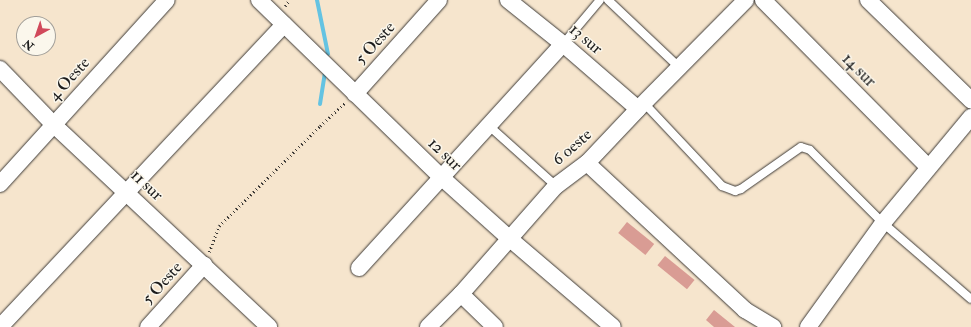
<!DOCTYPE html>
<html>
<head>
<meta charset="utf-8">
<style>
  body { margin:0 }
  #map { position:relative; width:971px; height:327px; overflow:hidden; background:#f6e5cd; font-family:"IM FELL Double Pica",serif }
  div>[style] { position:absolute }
  .stream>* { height:4px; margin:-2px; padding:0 2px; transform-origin:2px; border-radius:2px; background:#64c3e2 }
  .building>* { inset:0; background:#d99c94; transform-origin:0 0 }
  .path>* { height:2.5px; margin-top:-1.25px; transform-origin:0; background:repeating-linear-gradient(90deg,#3d3a37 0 1px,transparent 0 4px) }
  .roads { filter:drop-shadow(0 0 1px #3d3a37) drop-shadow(0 0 1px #3d3a37) }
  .service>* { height:8px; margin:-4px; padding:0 4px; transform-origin:4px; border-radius:4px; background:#fff }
  .minor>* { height:16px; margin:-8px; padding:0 8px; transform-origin:8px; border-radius:8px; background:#fff }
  span { translate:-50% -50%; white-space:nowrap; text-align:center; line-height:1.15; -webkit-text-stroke:3px #fbf7ec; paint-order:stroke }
  .street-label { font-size:17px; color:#1c1c1c }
  .north { position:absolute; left:16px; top:16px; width:40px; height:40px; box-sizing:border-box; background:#fbf7ec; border:1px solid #a29f99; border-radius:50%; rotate:220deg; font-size:11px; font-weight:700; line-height:16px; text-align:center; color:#1c1c1c }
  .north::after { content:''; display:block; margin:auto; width:14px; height:18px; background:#d1495b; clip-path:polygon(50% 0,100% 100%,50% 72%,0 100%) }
</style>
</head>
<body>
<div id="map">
  <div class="stream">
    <div style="left:317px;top:0;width:55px;rotate:78.5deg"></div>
    <div style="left:320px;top:104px;width:33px;rotate:-81deg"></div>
  </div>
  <div class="building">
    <div style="left:627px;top:222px;width:35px;height:14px;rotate:39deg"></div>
    <div style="left:665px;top:256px;width:38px;height:12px;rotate:39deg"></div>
    <div style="clip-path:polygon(714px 310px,735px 327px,714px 327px,706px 320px)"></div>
  </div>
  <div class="path">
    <div style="left:285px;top:6px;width:7px;rotate:-56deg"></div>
    <div style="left:209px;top:252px;width:28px;rotate:-69deg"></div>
    <div style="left:219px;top:226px;width:142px;rotate:-44.7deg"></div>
    <div style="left:320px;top:126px;width:34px;rotate:-43deg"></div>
  </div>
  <div class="roads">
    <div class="service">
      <div style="left:608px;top:0;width:99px;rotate:43.4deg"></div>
      <div style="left:563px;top:44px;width:57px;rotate:-49.9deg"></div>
      <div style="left:644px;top:103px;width:114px;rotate:46.8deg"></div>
      <div style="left:722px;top:186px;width:14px;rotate:21deg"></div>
      <div style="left:735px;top:191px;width:6px;rotate:-18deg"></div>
      <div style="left:741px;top:189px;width:73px;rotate:-35deg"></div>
      <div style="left:801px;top:147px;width:9px;rotate:18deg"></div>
      <div style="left:810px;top:150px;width:103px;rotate:45deg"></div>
      <div style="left:883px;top:223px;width:116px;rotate:40.8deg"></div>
      <div style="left:488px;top:125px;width:91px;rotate:41.9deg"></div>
    </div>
    <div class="minor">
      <div style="left:259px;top:0;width:254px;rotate:44.2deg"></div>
      <div style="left:441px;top:177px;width:93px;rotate:41.9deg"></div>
      <div style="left:510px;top:239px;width:135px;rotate:40.5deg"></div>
      <div style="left:508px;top:0;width:70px;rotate:38.7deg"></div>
      <div style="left:563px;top:44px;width:99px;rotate:40.9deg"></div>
      <div style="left:763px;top:0;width:235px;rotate:45.3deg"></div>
      <div style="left:868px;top:0;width:144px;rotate:44.2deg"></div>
      <div style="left:0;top:69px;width:78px;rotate:46deg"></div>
      <div style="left:54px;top:125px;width:295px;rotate:43.2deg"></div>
      <div style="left:355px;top:94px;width:126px;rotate:-48.2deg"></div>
      <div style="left:587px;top:163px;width:216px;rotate:42.9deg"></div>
      <div style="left:745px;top:310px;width:33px;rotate:31deg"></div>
      <div style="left:0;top:184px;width:248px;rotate:-47.8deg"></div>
      <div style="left:359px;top:268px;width:303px;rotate:-47.7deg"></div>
      <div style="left:461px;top:294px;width:47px;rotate:44.1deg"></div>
      <div style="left:0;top:327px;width:415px;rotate:-46.8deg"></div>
      <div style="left:148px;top:327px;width:84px;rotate:-47.9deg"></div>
      <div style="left:428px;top:327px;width:47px;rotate:-45deg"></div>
      <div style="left:461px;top:294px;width:144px;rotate:-48.7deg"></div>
      <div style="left:556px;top:186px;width:39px;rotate:-37deg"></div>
      <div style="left:587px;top:163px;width:74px;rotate:-46.6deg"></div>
      <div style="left:638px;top:109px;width:153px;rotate:-45.3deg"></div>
      <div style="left:808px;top:327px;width:128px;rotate:-54.2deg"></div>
      <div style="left:883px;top:223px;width:138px;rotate:-50.3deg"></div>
    </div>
  </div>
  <div class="street-label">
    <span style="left:586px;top:39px;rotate:40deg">13 sur</span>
    <span style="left:375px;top:43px;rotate:-48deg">5 Oeste</span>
    <span style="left:859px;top:70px;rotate:45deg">14 sur</span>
    <span style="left:69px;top:79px;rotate:-48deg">4 Oeste</span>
    <span style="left:572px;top:147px;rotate:-41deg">6 oeste</span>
    <span style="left:445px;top:154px;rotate:44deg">12 sur</span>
    <span style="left:147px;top:185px;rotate:43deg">11 sur</span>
    <span style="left:162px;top:283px;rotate:-48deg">5 Oeste</span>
  </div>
  <div class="north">N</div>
</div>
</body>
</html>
